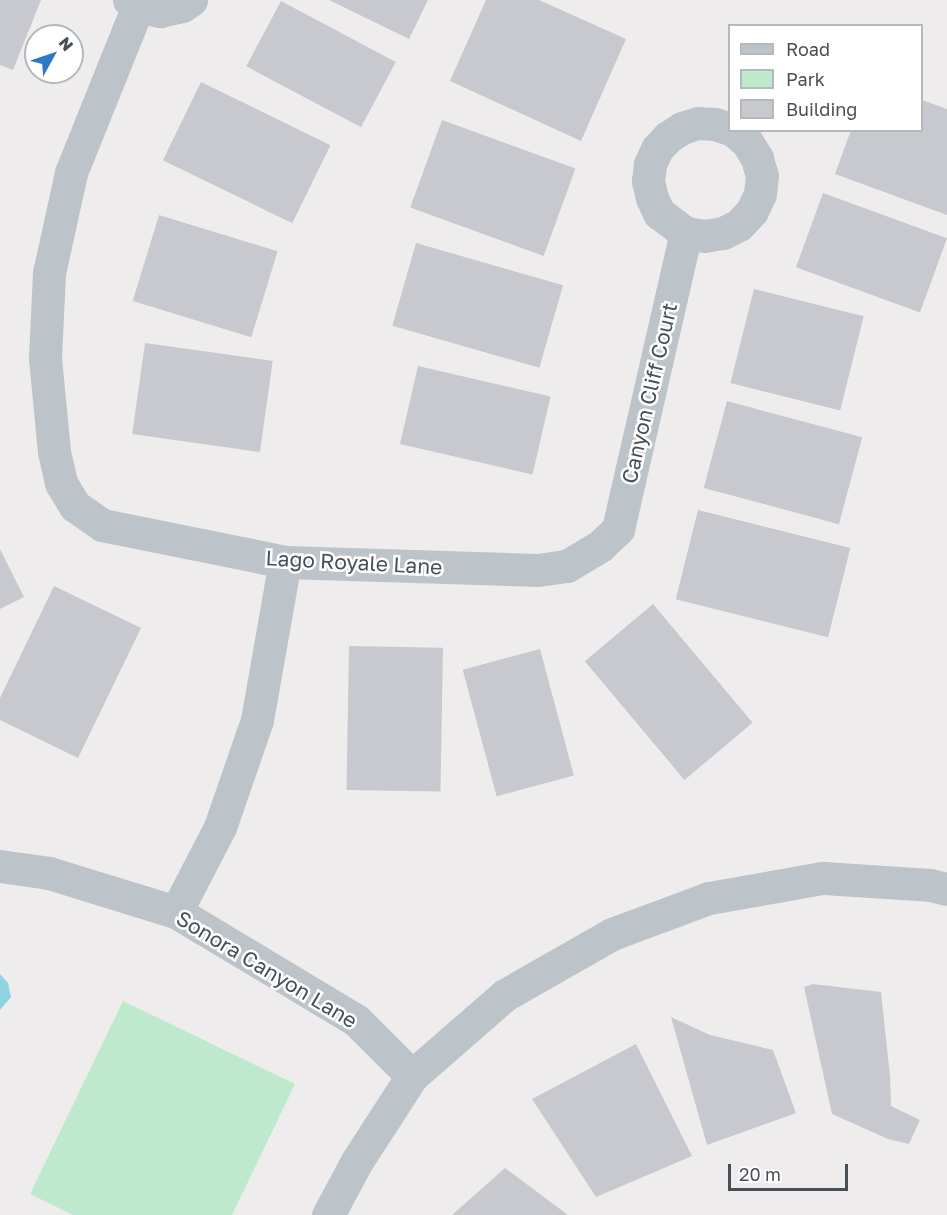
<!DOCTYPE html>
<html>
<head>
<meta charset="utf-8">
<style>
  body { margin:0 }
  #map { position:relative; width:947px; height:1215px; overflow:hidden; background:#efeced; font-family:"Golos Text",sans-serif }
  div>[style] { position:absolute }
  .green>* { inset:0; background:#bee9cd }
  .water>* { inset:0; background:#90d4e1 }
  .building>* { inset:0; background:#c7c9cf; transform-origin:0 0 }
  .street>* { height:33px; margin:-16.5px; padding:0 16.5px; transform-origin:16.5px; border-radius:16.5px; background:#bcc4ca }
  span { translate:-50% -50%; white-space:nowrap; text-align:center; line-height:1.15; -webkit-text-stroke:5px #fff; paint-order:stroke }
  .street-label { font-size:21px; color:#475057 }
  .legend { position:absolute; left:728px; top:24px; width:195px; height:108px; box-sizing:border-box; background:#fff; border:2px solid #b5b9bc; margin:0; padding:8px 10px; list-style:none; font-size:18px; color:#475057 }
  .legend li { display:flex; align-items:center; gap:12px; height:30px }
  .legend b { width:30px; border:2px solid #b5b9bc }
  .north { position:absolute; left:24px; top:24px; width:60px; height:60px; box-sizing:border-box; background:#fff; border:2px solid #b5b9bc; border-radius:50%; rotate:50deg; font-size:16px; font-weight:700; line-height:24px; text-align:center; color:#475057 }
  .north::after { content:''; display:block; margin:auto; width:21px; height:27px; background:#2c79c9; clip-path:polygon(50% 0,100% 100%,50% 72%,0 100%) }
  .scale { position:absolute; left:728px; top:1164px; width:120px; height:27px; box-sizing:border-box; border:3px solid #475057; border-top:0; padding-left:8px; font-size:18px; line-height:21px; white-space:nowrap; color:#475057; -webkit-text-stroke:4px #fff; paint-order:stroke }
</style>
</head>
<body>
<div id="map">
  <div class="green">
    <div style="clip-path:polygon(123px 1001px,295px 1084px,232px 1215px,73px 1215px,30px 1194px)"></div>
  </div>
  <div class="water">
    <div style="clip-path:polygon(0 974px,8px 983px,11px 997px,0 1010px)"></div>
  </div>
  <div class="building">
    <div style="clip-path:polygon(0 0,41px 0,13px 70px,0 65px)"></div>
    <div style="clip-path:polygon(329px 0,428px 0,409px 39px)"></div>
    <div style="clip-path:polygon(486px 0,539px 0,626px 39px,581px 141px,450px 81px)"></div>
    <div style="left:281px;top:1px;width:130px;height:74px;rotate:28deg"></div>
    <div style="left:201px;top:82px;width:144px;height:87px;rotate:26deg"></div>
    <div style="clip-path:polygon(922px 100px,947px 109px,947px 215px,835px 174px,851px 130px,922px 130px)"></div>
    <div style="left:442px;top:120px;width:142px;height:93px;rotate:20deg"></div>
    <div style="left:823px;top:193px;width:132px;height:79px;rotate:20deg"></div>
    <div style="left:159px;top:215px;width:124px;height:90px;rotate:17deg"></div>
    <div style="left:416px;top:243px;width:153px;height:86px;rotate:16deg"></div>
    <div style="left:754px;top:289px;width:113px;height:97px;rotate:14deg"></div>
    <div style="left:145px;top:343px;width:129px;height:92px;rotate:8deg"></div>
    <div style="left:418px;top:366px;width:136px;height:80px;rotate:13deg"></div>
    <div style="left:727px;top:401px;width:140px;height:90px;rotate:15deg"></div>
    <div style="left:698px;top:510px;width:157px;height:92px;rotate:14deg"></div>
    <div style="clip-path:polygon(0 549px,24px 597px,0 609px)"></div>
    <div style="clip-path:polygon(54px 586px,141px 628px,78px 758px,0 720px,0 698px)"></div>
    <div style="left:653px;top:604px;width:155px;height:89px;rotate:50deg"></div>
    <div style="left:349px;top:646px;width:94px;height:144px;rotate:1deg"></div>
    <div style="left:540px;top:649px;width:131px;height:80px;rotate:75deg"></div>
    <div style="clip-path:polygon(813px 984px,881px 992px,890px 1076px,891px 1106px,920px 1120px,909px 1144px,888px 1139px,832px 1114px,804px 987px)"></div>
    <div style="clip-path:polygon(671px 1017px,710px 1035px,773px 1050px,796px 1113px,707px 1145px)"></div>
    <div style="clip-path:polygon(636px 1044px,692px 1156px,596px 1197px,532px 1099px)"></div>
    <div style="clip-path:polygon(505px 1168px,568px 1215px,452px 1215px)"></div>
  </div>
  <div class="street">
    <div style="left:129px;top:0;width:11px;rotate:34deg"></div>
    <div style="left:138px;top:6px;width:23px;rotate:13deg"></div>
    <div style="left:160px;top:11px;width:23px;rotate:-13deg"></div>
    <div style="left:182px;top:6px;width:11px;rotate:-34deg"></div>
    <div style="left:138px;top:6px;width:180px;rotate:111.9deg"></div>
    <div style="left:71px;top:173px;width:102px;rotate:102.4deg"></div>
    <div style="left:49px;top:273px;width:85px;rotate:92.7deg"></div>
    <div style="left:45px;top:358px;width:94px;rotate:84.5deg"></div>
    <div style="left:54px;top:452px;width:32px;rotate:77deg"></div>
    <div style="left:61px;top:483px;width:27px;rotate:59deg"></div>
    <div style="left:75px;top:506px;width:33px;rotate:35deg"></div>
    <div style="left:102px;top:525px;width:187px;rotate:11.4deg"></div>
    <div style="left:285px;top:562px;width:253px;rotate:1.8deg"></div>
    <div style="left:538px;top:570px;width:29px;rotate:-8deg"></div>
    <div style="left:567px;top:566px;width:39px;rotate:-31deg"></div>
    <div style="left:600px;top:546px;width:25px;rotate:-43deg"></div>
    <div style="left:618px;top:529px;width:304px;rotate:-77.1deg"></div>
    <div style="left:730px;top:129px;width:16px;rotate:-162deg"></div>
    <div style="left:715px;top:124px;width:17px;rotate:-177deg"></div>
    <div style="left:698px;top:123px;width:17px;rotate:163deg"></div>
    <div style="left:682px;top:128px;width:17px;rotate:147deg"></div>
    <div style="left:668px;top:137px;width:16px;rotate:133deg"></div>
    <div style="left:657px;top:149px;width:17px;rotate:115deg"></div>
    <div style="left:650px;top:164px;width:17px;rotate:97deg"></div>
    <div style="left:648px;top:181px;width:17px;rotate:77deg"></div>
    <div style="left:652px;top:198px;width:17px;rotate:65deg"></div>
    <div style="left:659px;top:213px;width:34px;rotate:37deg"></div>
    <div style="left:686px;top:233px;width:18px;rotate:9deg"></div>
    <div style="left:704px;top:236px;width:19px;rotate:-9deg"></div>
    <div style="left:723px;top:233px;width:18px;rotate:-27deg"></div>
    <div style="left:739px;top:225px;width:19px;rotate:-47deg"></div>
    <div style="left:752px;top:211px;width:19px;rotate:-65deg"></div>
    <div style="left:760px;top:194px;width:18px;rotate:-84deg"></div>
    <div style="left:762px;top:176px;width:19px;rotate:-106deg"></div>
    <div style="left:757px;top:158px;width:19px;rotate:-122deg"></div>
    <div style="left:747px;top:142px;width:18px;rotate:-139deg"></div>
    <div style="left:0;top:866px;width:49px;rotate:8.1deg"></div>
    <div style="left:49px;top:873px;width:133px;rotate:17.1deg"></div>
    <div style="left:176px;top:912px;width:210px;rotate:31deg"></div>
    <div style="left:356px;top:1020px;width:79px;rotate:45deg"></div>
    <div style="left:176px;top:912px;width:96px;rotate:-62.6deg"></div>
    <div style="left:220px;top:827px;width:113px;rotate:-70.9deg"></div>
    <div style="left:257px;top:720px;width:160px;rotate:-80deg"></div>
    <div style="left:328px;top:1215px;width:61px;rotate:-61.8deg"></div>
    <div style="left:357px;top:1161px;width:101px;rotate:-57.1deg"></div>
    <div style="left:412px;top:1076px;width:123px;rotate:-41.1deg"></div>
    <div style="left:505px;top:995px;width:123px;rotate:-29.7deg"></div>
    <div style="left:612px;top:934px;width:103px;rotate:-20.4deg"></div>
    <div style="left:709px;top:898px;width:116px;rotate:-10deg"></div>
    <div style="left:823px;top:878px;width:107px;rotate:3.7deg"></div>
    <div style="left:930px;top:885px;width:17px;rotate:13deg"></div>
  </div>
  <div class="street-label">
    <span style="left:649px;top:393px;rotate:-77deg">Canyon Cliff Court</span>
    <span style="left:354px;top:562px;rotate:3deg">Lago Royale Lane</span>
    <span style="left:267px;top:969px;rotate:31deg">Sonora Canyon Lane</span>
  </div>
  <ul class="legend">
  <li><b style="height:8px;background:#bcc4ca"></b>Road</li>
  <li><b style="height:16px;background:#bee9cd"></b>Park</li>
  <li><b style="height:16px;background:#c7c9cf"></b>Building</li>
  </ul>
  <div class="north">N</div>
  <div class="scale">20 m</div>
</div>
</body>
</html>
